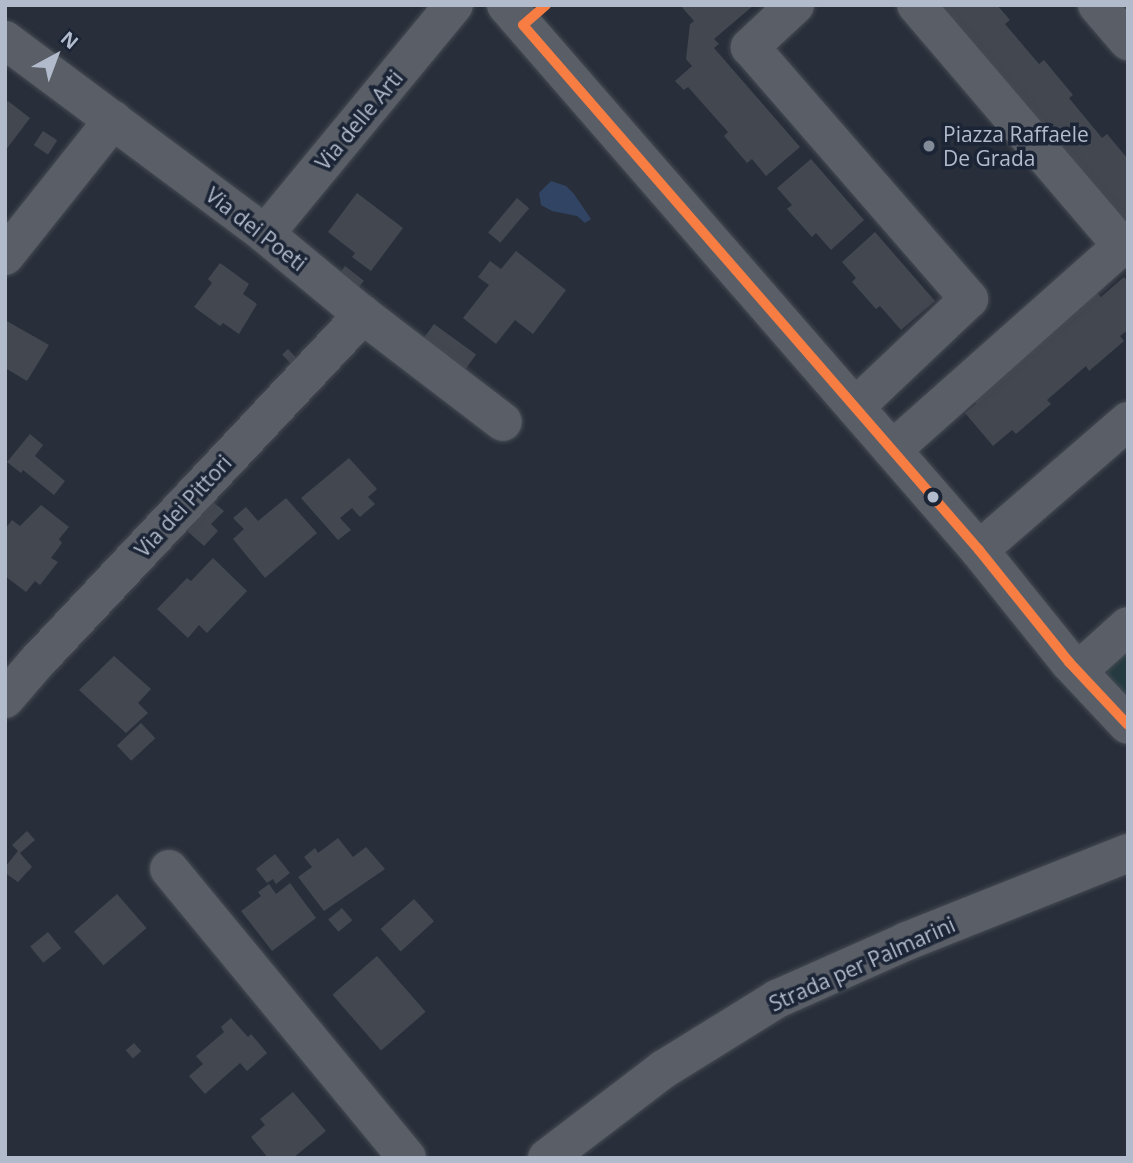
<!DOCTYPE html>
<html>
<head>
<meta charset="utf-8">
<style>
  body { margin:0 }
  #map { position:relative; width:1133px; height:1163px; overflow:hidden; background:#292f3a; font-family:"Open Sans",sans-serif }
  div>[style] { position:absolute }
  .green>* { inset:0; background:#253b41 }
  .water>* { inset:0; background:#314464 }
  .building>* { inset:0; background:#424750; transform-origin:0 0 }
  .roads { filter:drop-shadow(0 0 2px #454a52) drop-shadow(0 0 2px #454a52) }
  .minor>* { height:38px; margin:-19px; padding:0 19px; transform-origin:19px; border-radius:19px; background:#5a5e67 }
  .bus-1>* { height:10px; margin:-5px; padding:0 5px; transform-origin:5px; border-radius:5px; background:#f77d43 }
  .dots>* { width:19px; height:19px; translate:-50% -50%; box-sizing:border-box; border:4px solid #1b2536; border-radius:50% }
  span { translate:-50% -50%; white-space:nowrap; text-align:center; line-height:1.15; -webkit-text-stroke:7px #1b2536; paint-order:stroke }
  .street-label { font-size:21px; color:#b2bbcb }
  .poi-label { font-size:21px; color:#b2bbcb }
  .left { translate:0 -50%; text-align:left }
  .frame { position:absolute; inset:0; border:7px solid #b2bbcb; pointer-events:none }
  .north { position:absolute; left:21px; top:21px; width:70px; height:70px; -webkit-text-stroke:5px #1b2536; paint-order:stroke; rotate:41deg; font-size:19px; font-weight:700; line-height:28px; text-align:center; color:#b2bbcb }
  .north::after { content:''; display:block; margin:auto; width:24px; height:32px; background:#b2bbcb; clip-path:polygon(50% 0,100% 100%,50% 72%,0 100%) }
</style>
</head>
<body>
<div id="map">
  <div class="green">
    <div style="clip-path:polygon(1128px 640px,1128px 698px,1101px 666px)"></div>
  </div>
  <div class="water">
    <div style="clip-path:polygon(551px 181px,566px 186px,574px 194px,591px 219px,585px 223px,577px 216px,552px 211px,541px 205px,539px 193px)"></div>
  </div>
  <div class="building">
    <div style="clip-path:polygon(680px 5px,754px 5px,714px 39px,719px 44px,714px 48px,800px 147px,766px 176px,752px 159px,747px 163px,724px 136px,728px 132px,688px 87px,684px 90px,675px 81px,692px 66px,686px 59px,690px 24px,694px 21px)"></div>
    <div style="clip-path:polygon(925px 5px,997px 5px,1010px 20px,1005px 24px,1039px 64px,1044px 60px,1073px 95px,1069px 98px,1102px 138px,1107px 134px,1128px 159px,1128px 241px)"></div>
    <div style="clip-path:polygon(8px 101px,30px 118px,5px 151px,5px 104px)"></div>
    <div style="left:43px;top:131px;width:17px;height:17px;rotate:33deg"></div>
    <div style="clip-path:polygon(811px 159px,864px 220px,831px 250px,816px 233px,812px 237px,787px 209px,792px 205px,777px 188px)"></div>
    <div style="clip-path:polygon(357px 193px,403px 228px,371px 271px,352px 257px,355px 253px,328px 232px)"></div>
    <div style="left:517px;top:198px;width:16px;height:45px;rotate:40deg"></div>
    <div style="clip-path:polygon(875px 232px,935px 301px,901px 330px,880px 306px,876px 309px,852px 282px,856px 278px,842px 262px)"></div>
    <div style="clip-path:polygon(516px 251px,566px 290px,533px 334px,515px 320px,496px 344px,463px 318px,489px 285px,478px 277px,490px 261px,501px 269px)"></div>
    <div style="clip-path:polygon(220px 263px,249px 284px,243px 294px,257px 304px,239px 334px,223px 323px,220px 326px,194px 307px,212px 283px,208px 279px)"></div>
    <div style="left:345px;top:266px;width:24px;height:9px;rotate:38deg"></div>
    <div style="clip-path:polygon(1124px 277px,1128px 282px,1128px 330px,1120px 336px,1124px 341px,1089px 371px,1086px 366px,1047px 400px,1051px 404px,1016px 434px,1012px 430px,993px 446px,965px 413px,976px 404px,972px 399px,1096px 292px,1101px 297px)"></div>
    <div style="clip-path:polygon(5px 320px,49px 345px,27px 381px,5px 368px)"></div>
    <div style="left:434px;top:324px;width:52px;height:18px;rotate:36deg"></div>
    <div style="left:288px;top:349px;width:16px;height:8px;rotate:47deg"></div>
    <div style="clip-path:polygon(30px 434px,43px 445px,35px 456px,65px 481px,54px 495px,23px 470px,21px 473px,7px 462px)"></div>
    <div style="clip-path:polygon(349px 458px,377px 489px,368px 497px,375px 504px,360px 517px,352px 508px,340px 518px,351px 530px,338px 540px,301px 498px)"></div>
    <div style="clip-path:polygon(286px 498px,317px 533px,265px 578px,233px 539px,244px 529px,233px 518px,246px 507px,258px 521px)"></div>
    <div style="clip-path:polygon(212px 501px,224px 511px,211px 524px,218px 531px,204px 546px,185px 529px)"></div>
    <div style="clip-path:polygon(41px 505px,69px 527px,59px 539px,62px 543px,51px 558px,58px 562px,40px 585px,35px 581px,26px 592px,5px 576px,5px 529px,12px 520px,20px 526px)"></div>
    <div style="clip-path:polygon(213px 558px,247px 591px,207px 633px,199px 625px,188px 638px,157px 609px,187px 578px,191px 581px)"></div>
    <div style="clip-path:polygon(114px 656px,151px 689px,138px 703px,148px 713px,126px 733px,79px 690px)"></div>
    <div style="left:141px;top:723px;width:21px;height:33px;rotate:47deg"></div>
    <div style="clip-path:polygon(27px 831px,35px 840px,20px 853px,32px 867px,18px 882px,5px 873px,5px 867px,18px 851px,12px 845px)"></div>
    <div style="clip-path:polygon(338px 838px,353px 857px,366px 847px,385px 869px,324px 911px,298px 877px,312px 867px,304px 857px,315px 848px,318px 853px)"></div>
    <div style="clip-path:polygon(275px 854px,290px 873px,276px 884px,273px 879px,267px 883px,256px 869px)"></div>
    <div style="clip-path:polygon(290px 883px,316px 918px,272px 951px,241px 911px,261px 896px,258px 892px,269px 884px,276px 894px)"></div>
    <div style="left:117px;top:894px;width:45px;height:57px;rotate:49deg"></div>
    <div style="left:414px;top:899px;width:30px;height:45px;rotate:48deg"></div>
    <div style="left:342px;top:908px;width:16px;height:18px;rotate:50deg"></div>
    <div style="left:48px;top:932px;width:21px;height:23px;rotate:51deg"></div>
    <div style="left:377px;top:956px;width:74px;height:59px;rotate:49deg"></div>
    <div style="clip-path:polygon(231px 1018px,248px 1037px,251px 1034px,267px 1053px,247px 1071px,240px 1063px,205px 1094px,189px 1076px,203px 1064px,196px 1056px,224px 1032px,221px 1027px)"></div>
    <div style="left:134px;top:1043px;width:11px;height:11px;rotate:49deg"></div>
    <div style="clip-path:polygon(293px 1092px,326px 1131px,293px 1158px,268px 1158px,251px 1137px,265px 1125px,260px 1119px)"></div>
  </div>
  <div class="roads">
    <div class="minor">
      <div style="left:506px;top:5px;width:722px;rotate:49.05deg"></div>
      <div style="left:979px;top:550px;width:144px;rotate:51.2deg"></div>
      <div style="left:1069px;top:662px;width:86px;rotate:46.9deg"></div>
      <div style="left:795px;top:5px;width:62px;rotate:137deg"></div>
      <div style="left:750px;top:47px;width:334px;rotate:49deg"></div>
      <div style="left:969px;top:299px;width:157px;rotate:136.5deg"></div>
      <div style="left:1097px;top:5px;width:48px;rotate:49.3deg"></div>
      <div style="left:5px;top:40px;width:324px;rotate:36.7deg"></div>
      <div style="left:265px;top:234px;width:127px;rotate:39.6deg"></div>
      <div style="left:363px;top:315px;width:176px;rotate:37.4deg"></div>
      <div style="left:265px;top:234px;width:297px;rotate:-50.5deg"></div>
      <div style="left:5px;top:256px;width:174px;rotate:-51.5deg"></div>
      <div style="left:892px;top:450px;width:307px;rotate:-41.6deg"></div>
      <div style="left:1122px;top:246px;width:317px;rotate:-130.5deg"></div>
      <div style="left:979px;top:550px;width:197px;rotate:-40.9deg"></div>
      <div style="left:1078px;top:671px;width:67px;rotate:-42deg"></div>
      <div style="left:5px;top:699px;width:48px;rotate:-49.3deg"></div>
      <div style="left:36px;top:663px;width:478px;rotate:-46.8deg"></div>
      <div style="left:169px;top:869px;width:374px;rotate:50.5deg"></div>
      <div style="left:547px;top:1158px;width:147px;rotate:-37.3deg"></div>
      <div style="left:664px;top:1069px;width:133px;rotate:-31.8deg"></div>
      <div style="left:777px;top:999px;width:142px;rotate:-24deg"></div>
      <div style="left:907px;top:941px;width:238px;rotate:-21.7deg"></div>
    </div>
  </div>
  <div class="bus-1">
    <div style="left:546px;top:5px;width:30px;rotate:139deg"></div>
    <div style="left:523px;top:25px;width:695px;rotate:49.02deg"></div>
    <div style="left:979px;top:550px;width:144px;rotate:51.2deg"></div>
    <div style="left:1069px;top:662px;width:86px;rotate:46.9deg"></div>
  </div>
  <div class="dots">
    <div style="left:929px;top:146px;background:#828a98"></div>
    <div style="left:933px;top:497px;background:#b2bbcb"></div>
  </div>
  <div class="street-label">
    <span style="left:359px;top:120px;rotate:-50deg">Via delle Arti</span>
    <span style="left:256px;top:229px;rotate:38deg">Via dei Poeti</span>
    <span style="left:183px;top:506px;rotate:-47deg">Via dei Pittori</span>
    <span style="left:862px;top:964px;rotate:-24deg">Strada per Palmarini</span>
  </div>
  <div class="poi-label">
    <span class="left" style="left:943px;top:146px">Piazza Raffaele<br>De Grada</span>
  </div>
  <div class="frame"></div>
  <div class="north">N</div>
</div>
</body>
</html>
